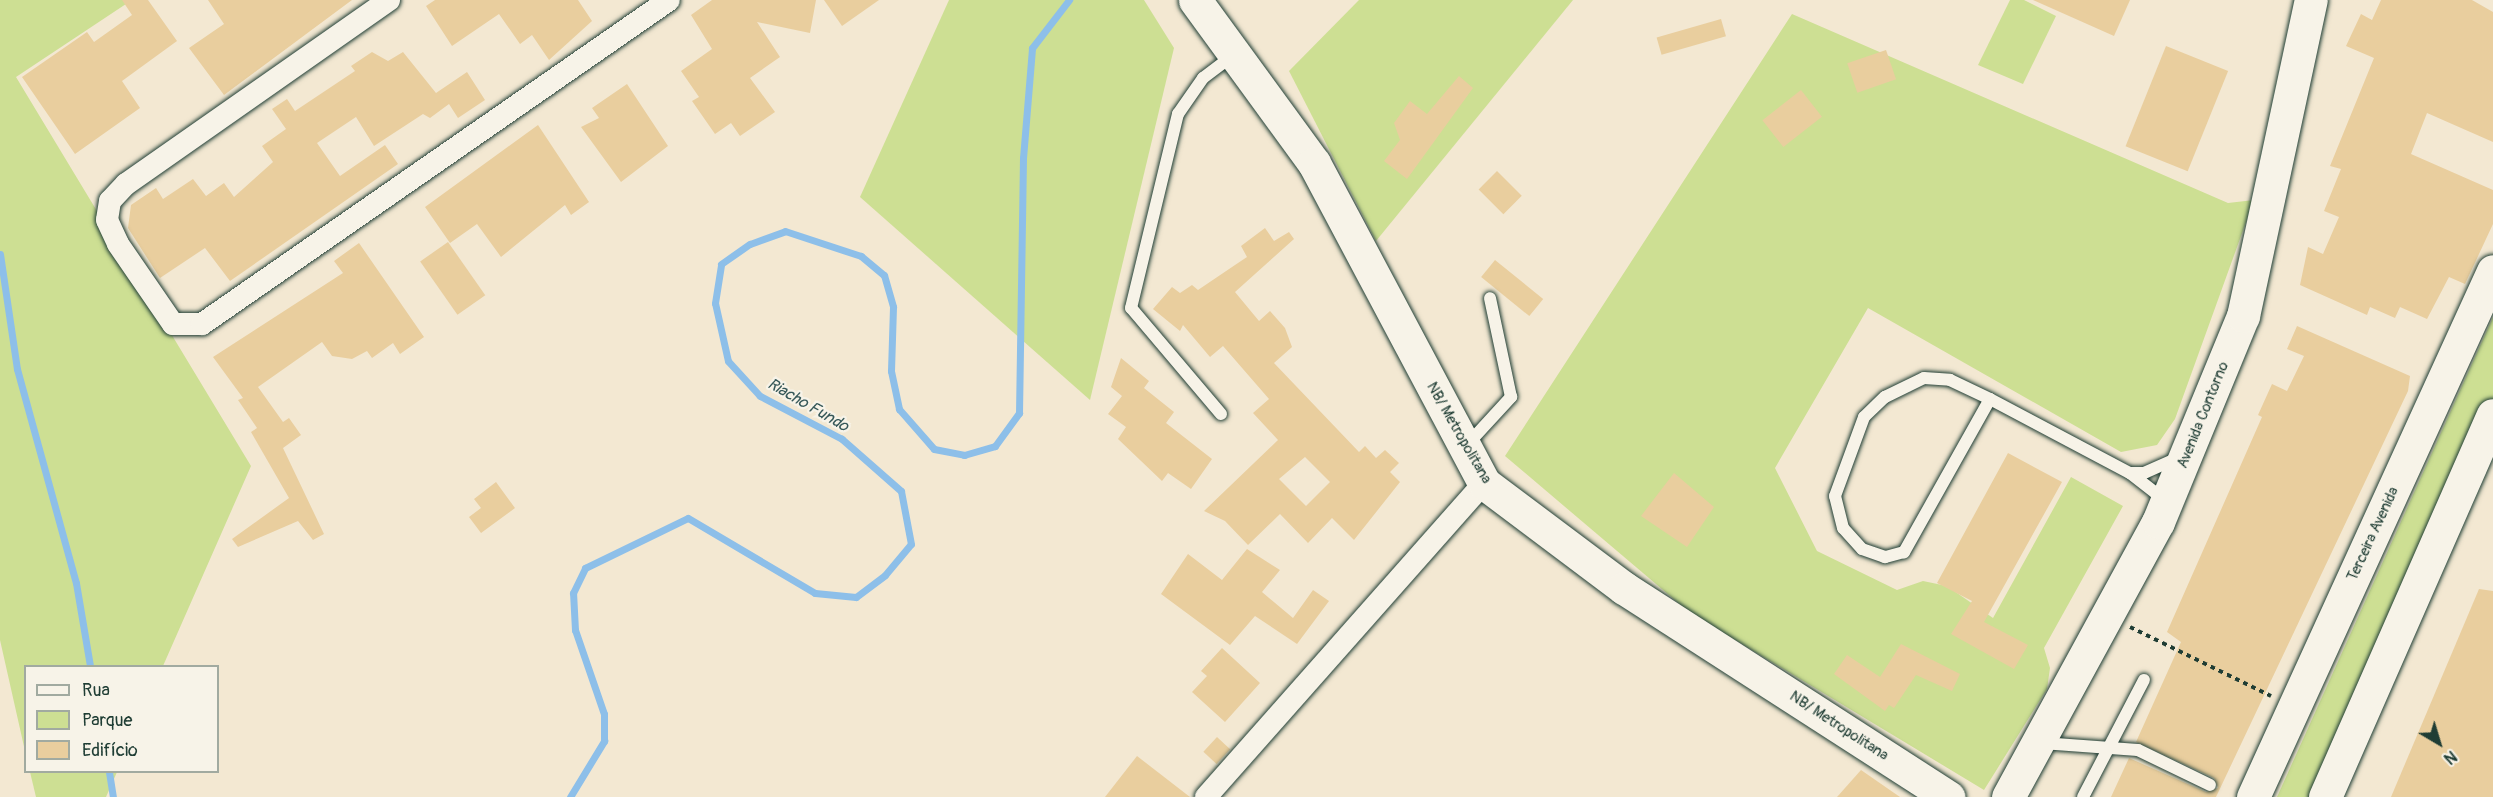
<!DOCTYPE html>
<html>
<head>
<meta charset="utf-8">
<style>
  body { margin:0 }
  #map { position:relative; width:2493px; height:797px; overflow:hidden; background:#f3e8d2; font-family:Pangolin,sans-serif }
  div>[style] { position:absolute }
  .green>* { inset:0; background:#cddf93 }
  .stream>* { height:7px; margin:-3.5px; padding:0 3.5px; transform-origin:3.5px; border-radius:3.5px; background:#8dbfe9 }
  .building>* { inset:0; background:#e9ce9e; transform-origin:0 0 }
  .path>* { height:4px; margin-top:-2px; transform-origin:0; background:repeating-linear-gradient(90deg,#1f3d34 0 4.5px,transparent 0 9px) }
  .roads { filter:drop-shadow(0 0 2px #1f3d34) drop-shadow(0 0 2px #1f3d34) }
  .lane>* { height:12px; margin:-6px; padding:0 6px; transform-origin:6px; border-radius:6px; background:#f7f3e8 }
  .street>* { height:22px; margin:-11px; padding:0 11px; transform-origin:11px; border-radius:11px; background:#f7f3e8 }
  .secondary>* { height:33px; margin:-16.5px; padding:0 16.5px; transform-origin:16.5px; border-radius:16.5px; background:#f7f3e8 }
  span { translate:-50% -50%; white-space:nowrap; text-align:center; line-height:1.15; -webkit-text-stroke:4.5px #f7f3e8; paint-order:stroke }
  .street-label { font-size:15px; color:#1f3d34 }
  .water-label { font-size:16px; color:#355758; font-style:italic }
  .legend { position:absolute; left:24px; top:665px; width:195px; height:108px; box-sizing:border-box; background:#f7f3e8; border:2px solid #a1aaa0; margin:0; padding:8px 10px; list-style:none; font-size:18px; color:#1f3d34 }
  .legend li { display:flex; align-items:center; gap:12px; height:30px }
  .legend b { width:30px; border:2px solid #a1aaa0 }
  .north { position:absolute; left:2409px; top:713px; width:60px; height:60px; -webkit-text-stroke:4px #f7f3e8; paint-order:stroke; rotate:142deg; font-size:16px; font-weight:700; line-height:24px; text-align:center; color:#1f3d34 }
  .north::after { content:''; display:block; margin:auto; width:21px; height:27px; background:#1f3d34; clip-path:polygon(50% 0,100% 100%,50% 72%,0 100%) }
</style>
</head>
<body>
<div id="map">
  <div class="green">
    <div style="clip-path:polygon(0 0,132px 0,16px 77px,251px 466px,163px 666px,26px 666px,25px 751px,0 640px)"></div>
    <div style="clip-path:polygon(949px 0,1144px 0,1174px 48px,1090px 400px,860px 197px)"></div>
    <div style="clip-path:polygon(1359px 0,1573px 0,1376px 241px,1289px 71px)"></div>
    <div style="clip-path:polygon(2010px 0,2024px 0,2056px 16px,2023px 84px,1978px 65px)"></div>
    <div style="clip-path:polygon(1792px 14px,2228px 203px,2254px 200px,2175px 419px,2157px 445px,2121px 452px,1868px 308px,1775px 468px,1817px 551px,1897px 590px,1923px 581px,1947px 586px,1993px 618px,2071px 477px,2123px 506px,2044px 648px,2050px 668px,2047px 689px,1984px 790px,1689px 612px,1505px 456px)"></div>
    <div style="clip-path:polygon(2493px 317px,2493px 406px,2322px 797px,2277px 797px)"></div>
    <div style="clip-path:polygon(30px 772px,117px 772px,106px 797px,36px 797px)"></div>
  </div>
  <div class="stream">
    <div style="left:0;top:254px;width:116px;rotate:81.6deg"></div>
    <div style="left:17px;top:369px;width:222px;rotate:74.6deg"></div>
    <div style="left:76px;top:583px;width:84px;rotate:80.4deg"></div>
    <div style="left:109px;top:772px;width:25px;rotate:81deg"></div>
    <div style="left:570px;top:797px;width:66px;rotate:-58.7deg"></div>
    <div style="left:604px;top:741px;width:27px;rotate:-90deg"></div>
    <div style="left:604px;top:714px;width:89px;rotate:-109deg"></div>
    <div style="left:575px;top:630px;width:37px;rotate:-93deg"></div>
    <div style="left:573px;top:593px;width:28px;rotate:-64deg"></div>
    <div style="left:585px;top:568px;width:114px;rotate:-25.9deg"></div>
    <div style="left:688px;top:518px;width:147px;rotate:30.6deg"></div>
    <div style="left:815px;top:593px;width:41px;rotate:5.6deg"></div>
    <div style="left:856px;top:597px;width:36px;rotate:-37deg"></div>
    <div style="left:885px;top:575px;width:40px;rotate:-50deg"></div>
    <div style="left:911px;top:544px;width:54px;rotate:-100.7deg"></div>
    <div style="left:901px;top:491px;width:79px;rotate:-138.6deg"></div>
    <div style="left:842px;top:439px;width:93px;rotate:-152.3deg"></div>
    <div style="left:760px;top:396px;width:47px;rotate:-132.4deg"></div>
    <div style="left:728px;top:361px;width:59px;rotate:-102.6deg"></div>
    <div style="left:715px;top:303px;width:39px;rotate:-81deg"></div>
    <div style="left:721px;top:264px;width:35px;rotate:-35deg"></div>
    <div style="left:750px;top:244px;width:37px;rotate:-20deg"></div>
    <div style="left:785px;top:231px;width:80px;rotate:18.2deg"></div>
    <div style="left:861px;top:256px;width:30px;rotate:40deg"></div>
    <div style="left:884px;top:275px;width:33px;rotate:74deg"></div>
    <div style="left:893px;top:307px;width:64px;rotate:91.8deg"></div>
    <div style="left:891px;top:371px;width:39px;rotate:78deg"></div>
    <div style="left:899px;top:409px;width:53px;rotate:48.8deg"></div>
    <div style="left:934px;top:449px;width:31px;rotate:11deg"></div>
    <div style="left:964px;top:455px;width:32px;rotate:-16deg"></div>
    <div style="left:995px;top:446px;width:41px;rotate:-54deg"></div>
    <div style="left:1019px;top:413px;width:255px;rotate:-89.1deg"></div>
    <div style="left:1023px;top:158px;width:110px;rotate:-85.3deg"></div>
    <div style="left:1032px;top:48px;width:61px;rotate:-52.4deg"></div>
  </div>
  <div class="building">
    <div style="clip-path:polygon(122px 0,148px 0,177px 41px,122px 81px,140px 108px,75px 154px,22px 77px,87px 32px,94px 42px,132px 15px)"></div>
    <div style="clip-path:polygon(208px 0,352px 0,224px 95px,189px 48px,224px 24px)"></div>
    <div style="clip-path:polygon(435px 0,578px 0,592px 21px,549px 60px,532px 35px,520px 44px,499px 14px,452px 46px,426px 6px)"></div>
    <div style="clip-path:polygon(712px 0,816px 0,810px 33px,757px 22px,780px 57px,750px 78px,775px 112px,740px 136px,731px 123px,715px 134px,692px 101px,699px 97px,681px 71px,712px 49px,691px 15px)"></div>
    <div style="clip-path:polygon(824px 0,879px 0,842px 26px)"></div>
    <div style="clip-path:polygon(2033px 0,2130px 0,2114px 36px)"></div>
    <div style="clip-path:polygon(2381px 0,2472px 0,2493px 12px,2493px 142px,2427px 113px,2411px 154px,2493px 190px,2493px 224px,2465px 284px,2449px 277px,2427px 319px,2400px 307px,2395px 318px,2370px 307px,2367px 315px,2300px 285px,2308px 247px,2323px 254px,2339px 217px,2324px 211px,2341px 169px,2330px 166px,2374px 58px,2346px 46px,2361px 14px,2372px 20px)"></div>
    <div style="left:1721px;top:19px;width:18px;height:67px;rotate:74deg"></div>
    <div style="left:2166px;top:46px;width:67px;height:108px;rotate:22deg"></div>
    <div style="left:1886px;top:50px;width:31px;height:41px;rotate:71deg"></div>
    <div style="clip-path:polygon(372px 52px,388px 61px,403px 52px,436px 93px,467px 72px,485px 100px,458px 118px,449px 104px,430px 118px,423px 114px,374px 146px,356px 117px,317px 143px,340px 176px,385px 145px,398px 164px,230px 281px,205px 248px,160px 278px,128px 228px,131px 205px,156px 188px,163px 199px,193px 179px,206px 196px,224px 183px,234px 197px,273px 162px,262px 146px,286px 129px,272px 109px,287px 99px,295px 111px,355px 71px,351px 66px)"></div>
    <div style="clip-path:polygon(1459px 76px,1473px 88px,1407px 179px,1384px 161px,1400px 140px,1394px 123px,1410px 101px,1427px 114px)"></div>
    <div style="clip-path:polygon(627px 84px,668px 146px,621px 182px,581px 127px,599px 118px,592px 108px)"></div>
    <div style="left:1801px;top:90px;width:34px;height:49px;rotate:52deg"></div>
    <div style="clip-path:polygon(538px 125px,589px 202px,571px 215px,565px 205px,501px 257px,477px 224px,450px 243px,425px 207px)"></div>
    <div style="left:1497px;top:171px;width:35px;height:26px;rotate:45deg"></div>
    <div style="clip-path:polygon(evenodd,1265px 228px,1274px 241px,1289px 232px,1294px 239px,1235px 292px,1259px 321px,1270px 311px,1285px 328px,1292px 347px,1274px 363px,1359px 452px,1365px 446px,1376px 458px,1385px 450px,1399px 463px,1390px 472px,1400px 482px,1354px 540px,1332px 518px,1308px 543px,1280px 514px,1248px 545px,1225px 521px,1204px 511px,1278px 440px,1253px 413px,1269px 399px,1223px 346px,1210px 357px,1183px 325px,1180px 331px,1153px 309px,1172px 287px,1180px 293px,1192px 285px,1198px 290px,1235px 265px,1247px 257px,1241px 246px,1265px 228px,1305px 457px,1330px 482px,1306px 506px,1279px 479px,1305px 457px)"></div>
    <div style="left:448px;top:242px;width:65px;height:34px;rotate:55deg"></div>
    <div style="clip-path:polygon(359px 243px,424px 337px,400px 354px,393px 343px,372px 358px,367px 351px,352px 359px,332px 356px,322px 342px,258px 387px,283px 422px,289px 418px,301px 435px,283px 448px,324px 534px,313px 540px,298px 521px,238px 547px,232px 539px,289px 498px,251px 432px,257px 428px,238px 400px,243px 398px,213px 357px,343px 273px,334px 261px)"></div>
    <div style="left:1495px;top:260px;width:62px;height:22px;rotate:39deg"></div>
    <div style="clip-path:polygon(2297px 326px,2410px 376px,2408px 391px,2216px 797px,2111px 797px,2129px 758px,2206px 792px,2218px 788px,2214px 778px,2136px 742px,2181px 642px,2167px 632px,2262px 417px,2258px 415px,2272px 384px,2287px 391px,2304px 356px,2287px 349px)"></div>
    <div style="clip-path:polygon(1121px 358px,1149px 381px,1144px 388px,1174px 412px,1166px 423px,1212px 459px,1191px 489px,1168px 473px,1162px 481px,1118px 439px,1126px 427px,1108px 414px,1122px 396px,1111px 387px)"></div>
    <div style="clip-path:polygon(2008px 453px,2062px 482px,1984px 622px,2028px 645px,2014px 669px,1951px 634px,1972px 601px,1937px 583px)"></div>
    <div style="clip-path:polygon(1674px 473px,1714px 507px,1687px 547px,1641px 516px)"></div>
    <div style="clip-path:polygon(496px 482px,515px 508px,481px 533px,469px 517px,481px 508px,474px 499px)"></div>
    <div style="clip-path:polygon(1247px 549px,1280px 570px,1262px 592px,1293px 618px,1313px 590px,1329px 601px,1297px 644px,1255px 616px,1230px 645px,1161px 594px,1188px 554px,1222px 580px)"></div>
    <div style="clip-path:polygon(2479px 589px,2493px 591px,2493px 797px,2391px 797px)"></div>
    <div style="clip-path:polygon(1901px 644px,1960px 674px,1952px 691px,1916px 675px,1894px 708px,1889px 705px,1885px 711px,1834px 674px,1847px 655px,1880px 677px)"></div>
    <div style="clip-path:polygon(1222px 648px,1260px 683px,1225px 722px,1192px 692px,1207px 676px,1201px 671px)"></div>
    <div style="left:1217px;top:737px;width:18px;height:20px;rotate:43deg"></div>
    <div style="clip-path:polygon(1137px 756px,1190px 797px,1105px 797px)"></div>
    <div style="clip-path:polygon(1861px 770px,1900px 797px,1837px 797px)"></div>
  </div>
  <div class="path">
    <div style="left:2130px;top:627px;width:157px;rotate:26.1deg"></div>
  </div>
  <div class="roads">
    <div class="lane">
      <div style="left:1990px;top:399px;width:176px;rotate:119.3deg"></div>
      <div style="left:1904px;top:552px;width:20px;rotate:165deg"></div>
      <div style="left:1885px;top:557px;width:24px;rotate:-161deg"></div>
      <div style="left:1862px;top:549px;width:28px;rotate:-132deg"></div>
      <div style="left:1843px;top:528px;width:33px;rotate:-104deg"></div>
      <div style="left:1835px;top:496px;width:84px;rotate:-69.8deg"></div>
      <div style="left:1864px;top:417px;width:29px;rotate:-44deg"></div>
      <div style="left:1885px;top:397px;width:43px;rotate:-26deg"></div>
      <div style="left:1924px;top:378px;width:26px;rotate:4deg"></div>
      <div style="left:1950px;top:380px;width:44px;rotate:25.4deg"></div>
      <div style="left:1990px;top:399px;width:158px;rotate:27.9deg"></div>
      <div style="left:2130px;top:473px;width:33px;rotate:38deg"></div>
      <div style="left:2156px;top:493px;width:10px;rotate:73deg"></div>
      <div style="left:1221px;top:414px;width:139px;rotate:-130.3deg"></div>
      <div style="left:1131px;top:308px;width:200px;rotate:-76.4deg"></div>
      <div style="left:1178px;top:114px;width:44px;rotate:-55.2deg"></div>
      <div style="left:1203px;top:78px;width:39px;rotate:-37deg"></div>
      <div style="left:1466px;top:446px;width:67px;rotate:-47.4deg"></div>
      <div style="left:1511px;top:397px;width:101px;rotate:-102deg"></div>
      <div style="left:2130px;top:473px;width:14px"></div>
      <div style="left:2144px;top:473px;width:36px;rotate:-24deg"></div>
      <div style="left:2042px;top:743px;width:96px;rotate:4.2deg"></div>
      <div style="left:2138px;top:750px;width:80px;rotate:25.9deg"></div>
      <div style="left:2083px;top:797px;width:132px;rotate:-62.5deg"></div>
    </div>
    <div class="street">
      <div style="left:389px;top:0;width:321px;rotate:145deg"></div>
      <div style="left:126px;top:184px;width:23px;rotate:133deg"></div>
      <div style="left:110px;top:201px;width:19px;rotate:99deg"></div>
      <div style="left:107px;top:220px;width:26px;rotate:65deg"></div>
      <div style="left:118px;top:244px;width:97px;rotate:55.5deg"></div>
      <div style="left:173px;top:324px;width:29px"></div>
      <div style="left:202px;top:324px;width:568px;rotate:-34.75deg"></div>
      <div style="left:1206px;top:797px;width:419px;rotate:-48.5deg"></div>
    </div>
    <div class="secondary">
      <div style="left:1195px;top:0;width:202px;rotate:53.9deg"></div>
      <div style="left:1314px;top:163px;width:362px;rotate:62deg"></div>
      <div style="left:1484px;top:483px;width:175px;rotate:36.9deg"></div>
      <div style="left:1624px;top:588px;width:386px;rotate:32.8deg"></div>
      <div style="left:2008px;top:797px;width:313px;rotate:-61.4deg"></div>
      <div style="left:2158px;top:522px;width:223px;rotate:-67.6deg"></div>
      <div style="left:2243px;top:316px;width:323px;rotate:-77.9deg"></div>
      <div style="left:2253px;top:797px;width:578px;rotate:-65.47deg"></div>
      <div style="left:2325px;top:797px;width:417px;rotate:-66.3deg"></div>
    </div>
  </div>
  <div class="street-label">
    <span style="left:2203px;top:415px;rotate:-68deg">Avenida Contorno</span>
    <span style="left:1459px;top:433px;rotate:60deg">NB/ Metropolitana</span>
    <span style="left:2373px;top:534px;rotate:-65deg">Terceira Avenida</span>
    <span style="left:1839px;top:726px;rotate:33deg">NB/ Metropolitana</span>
  </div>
  <div class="water-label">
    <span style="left:808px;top:405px;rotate:30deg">Riacho Fundo</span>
  </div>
  <ul class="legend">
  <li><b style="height:8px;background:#f7f3e8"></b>Rua</li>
  <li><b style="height:16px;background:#cddf93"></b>Parque</li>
  <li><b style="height:16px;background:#e9ce9e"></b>Edifício</li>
  </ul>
  <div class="north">N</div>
</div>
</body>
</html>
